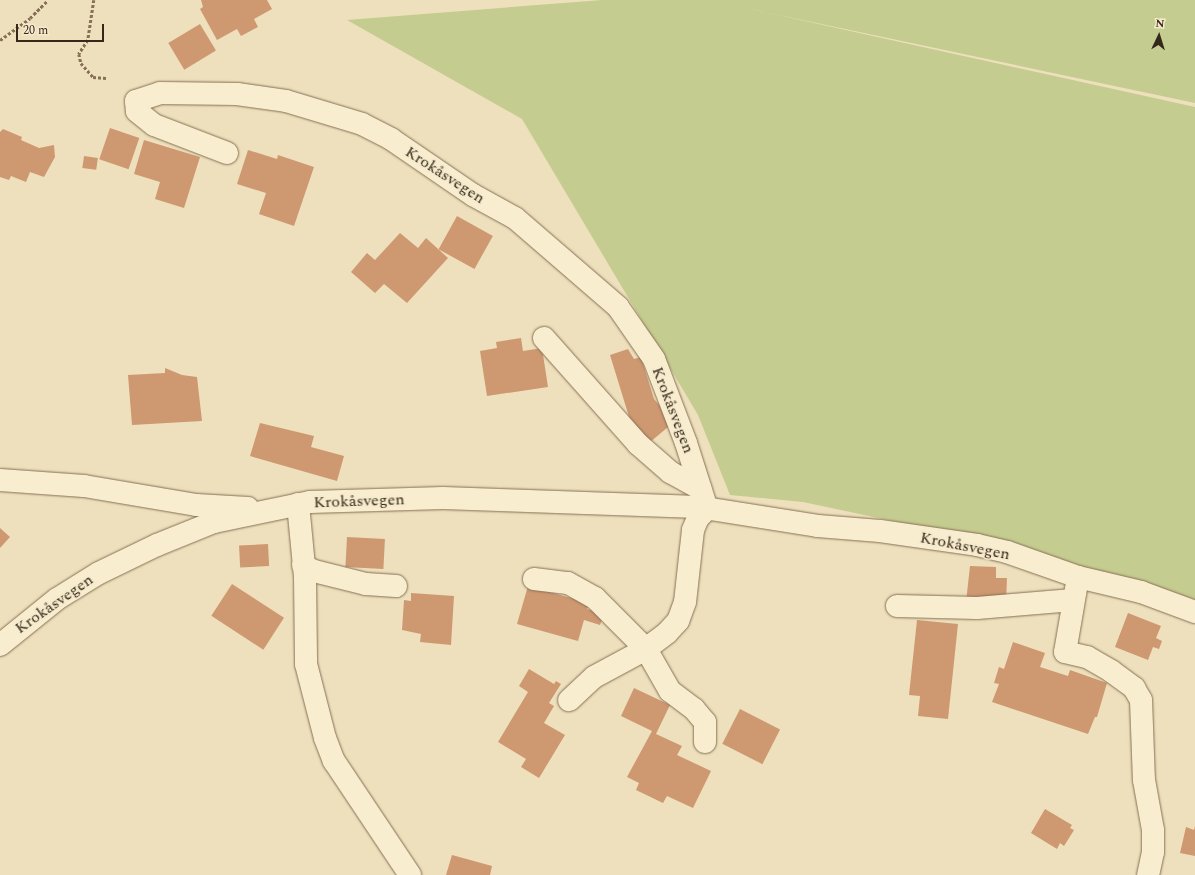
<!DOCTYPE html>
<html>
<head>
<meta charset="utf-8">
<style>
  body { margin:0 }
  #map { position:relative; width:1195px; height:875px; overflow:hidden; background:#eee0bc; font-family:Spectral,serif }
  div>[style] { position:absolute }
  .green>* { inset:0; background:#c5cc90 }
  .building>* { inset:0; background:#ce9871; transform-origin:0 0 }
  .path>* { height:2.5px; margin-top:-1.25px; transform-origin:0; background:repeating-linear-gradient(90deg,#867056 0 3px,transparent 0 5px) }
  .roads { filter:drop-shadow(0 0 1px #867056) drop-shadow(0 0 1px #867056) }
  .minor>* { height:22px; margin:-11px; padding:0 11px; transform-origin:11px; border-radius:11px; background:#f9edcf }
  span { translate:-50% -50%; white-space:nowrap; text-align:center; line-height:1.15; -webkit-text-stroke:3.5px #f6eacc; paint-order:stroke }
  .street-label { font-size:16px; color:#35281b }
  .north { position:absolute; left:1139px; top:16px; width:40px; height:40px; -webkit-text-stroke:3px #f6eacc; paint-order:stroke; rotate:4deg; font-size:11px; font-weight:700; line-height:16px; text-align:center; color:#35281b }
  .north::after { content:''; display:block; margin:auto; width:14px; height:18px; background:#35281b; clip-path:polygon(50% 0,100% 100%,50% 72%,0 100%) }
  .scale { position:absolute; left:16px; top:24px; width:88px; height:18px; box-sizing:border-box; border:2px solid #35281b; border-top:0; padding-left:5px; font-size:12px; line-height:14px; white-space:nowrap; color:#35281b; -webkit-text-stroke:3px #f6eacc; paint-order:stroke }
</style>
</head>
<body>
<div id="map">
  <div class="green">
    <div style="clip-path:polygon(602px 0,1195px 0,1195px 103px,746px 8px,1195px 107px,1195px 609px,963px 536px,803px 502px,730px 495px,698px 415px,522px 119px,347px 20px)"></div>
  </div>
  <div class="building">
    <div style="clip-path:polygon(201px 0,267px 0,272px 9px,254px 19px,258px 27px,241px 36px,237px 29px,217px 40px,200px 9px,203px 7px)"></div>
    <div style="left:200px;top:24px;width:31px;height:37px;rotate:59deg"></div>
    <div style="left:110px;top:128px;width:31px;height:33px;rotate:19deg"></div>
    <div style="clip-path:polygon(3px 129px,22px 137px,21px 140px,39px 148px,54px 145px,55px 157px,44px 177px,30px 172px,26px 182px,11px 176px,9px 180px,0 177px,0 132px)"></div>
    <div style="clip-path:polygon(144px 140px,200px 157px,184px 208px,155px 199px,160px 182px,134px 174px)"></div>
    <div style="clip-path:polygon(248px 150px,277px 159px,278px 155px,314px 167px,294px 226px,259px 214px,266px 193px,237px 184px)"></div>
    <div style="left:84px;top:156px;width:14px;height:12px;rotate:8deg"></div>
    <div style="left:457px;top:216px;width:41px;height:38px;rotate:29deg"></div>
    <div style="clip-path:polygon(400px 233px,418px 248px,426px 238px,448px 258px,407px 303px,384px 284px,375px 293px,351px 272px,367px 253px,375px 260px)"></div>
    <div style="clip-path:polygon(521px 338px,523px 351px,542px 348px,548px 387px,487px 396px,480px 351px,497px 348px,496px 342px)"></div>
    <div style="clip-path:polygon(628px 349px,634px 359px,641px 357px,654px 399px,674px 422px,649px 443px,630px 420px,610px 355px)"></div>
    <div style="clip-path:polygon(165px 368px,182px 375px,197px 377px,202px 421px,132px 425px,128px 375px,165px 373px)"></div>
    <div style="clip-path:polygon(260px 423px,314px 436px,311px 447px,344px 456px,337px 481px,250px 456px)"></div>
    <div style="clip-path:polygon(0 528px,10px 537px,0 548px)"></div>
    <div style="left:347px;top:537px;width:38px;height:30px;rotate:3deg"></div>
    <div style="left:268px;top:544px;width:22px;height:29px;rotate:87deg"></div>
    <div style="clip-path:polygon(970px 566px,996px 567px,996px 578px,1007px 578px,1006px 603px,966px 602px)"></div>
    <div style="left:232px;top:584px;width:62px;height:38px;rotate:33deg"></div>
    <div style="clip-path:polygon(528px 586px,589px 603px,587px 609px,604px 614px,600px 625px,584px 620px,578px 641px,517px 624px)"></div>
    <div style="clip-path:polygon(411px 593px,454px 596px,451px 645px,420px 642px,421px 634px,402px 630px,404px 600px,411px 601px)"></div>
    <div style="clip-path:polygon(1128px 613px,1161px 626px,1156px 638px,1162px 641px,1159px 649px,1153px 647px,1148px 660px,1115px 647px)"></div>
    <div style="clip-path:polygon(917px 620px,958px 624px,948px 719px,918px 716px,920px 696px,909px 695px)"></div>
    <div style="clip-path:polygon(1013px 642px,1045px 653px,1040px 667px,1068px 676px,1070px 670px,1107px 683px,1097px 717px,1095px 717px,1088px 734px,992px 702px,999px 684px,994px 683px,999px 667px,1004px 669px)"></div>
    <div style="clip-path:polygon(529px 669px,554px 684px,556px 681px,561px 684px,549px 703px,554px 706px,544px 723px,565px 735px,539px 778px,521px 767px,526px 759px,498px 742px,528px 692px,519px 686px)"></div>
    <div style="clip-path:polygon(634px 688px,670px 705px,656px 734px,682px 746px,677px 755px,711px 771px,693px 808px,667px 796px,663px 803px,636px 790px,639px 783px,627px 777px,652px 731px,621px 716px)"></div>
    <div style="left:740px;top:709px;width:45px;height:39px;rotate:27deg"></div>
    <div style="clip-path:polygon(1045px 809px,1072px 825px,1070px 828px,1074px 830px,1064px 846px,1060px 843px,1057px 849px,1031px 833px)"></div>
    <div style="clip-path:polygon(1195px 826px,1195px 856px,1180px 853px,1186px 827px,1194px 830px)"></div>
    <div style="clip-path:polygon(452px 855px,492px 866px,490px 875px,446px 875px)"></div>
  </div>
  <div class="path">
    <div style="left:94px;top:0;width:40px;rotate:98.5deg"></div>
    <div style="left:88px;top:40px;width:17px;rotate:123deg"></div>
    <div style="left:79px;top:54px;width:9px;rotate:77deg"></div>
    <div style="left:81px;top:63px;width:18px;rotate:49deg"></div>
    <div style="left:93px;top:77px;width:13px;rotate:4deg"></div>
    <div style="left:0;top:40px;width:37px;rotate:-36deg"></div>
    <div style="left:30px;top:18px;width:25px;rotate:-45deg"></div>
  </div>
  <div class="roads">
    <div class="minor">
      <div style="left:227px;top:153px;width:78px;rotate:-159deg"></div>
      <div style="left:154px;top:125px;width:22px;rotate:-141deg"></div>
      <div style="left:137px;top:111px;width:10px;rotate:-96deg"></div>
      <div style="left:136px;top:101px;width:25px;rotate:-18deg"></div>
      <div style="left:160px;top:93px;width:77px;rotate:0.7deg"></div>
      <div style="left:237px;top:94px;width:49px;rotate:8.1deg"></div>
      <div style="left:286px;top:101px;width:79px;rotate:16.8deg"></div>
      <div style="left:362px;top:124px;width:33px;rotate:27deg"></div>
      <div style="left:391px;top:139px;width:99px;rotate:34.3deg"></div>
      <div style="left:473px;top:195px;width:48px;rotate:28.7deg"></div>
      <div style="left:515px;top:218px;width:136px;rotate:40.8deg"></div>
      <div style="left:618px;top:307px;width:63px;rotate:55.3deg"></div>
      <div style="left:654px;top:359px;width:90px;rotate:69.1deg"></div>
      <div style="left:686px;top:443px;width:69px;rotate:72.3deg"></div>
      <div style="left:707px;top:509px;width:13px;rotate:135deg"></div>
      <div style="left:698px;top:518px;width:13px;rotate:113deg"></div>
      <div style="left:693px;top:530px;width:72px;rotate:96.3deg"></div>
      <div style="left:685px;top:602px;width:20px;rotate:110deg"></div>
      <div style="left:678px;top:621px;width:16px;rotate:133deg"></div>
      <div style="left:667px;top:633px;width:26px;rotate:143deg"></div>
      <div style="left:646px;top:649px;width:59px;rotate:151.7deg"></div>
      <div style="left:594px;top:677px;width:34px;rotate:137deg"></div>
      <div style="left:544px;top:338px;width:142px;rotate:48.4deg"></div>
      <div style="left:638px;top:444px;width:43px;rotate:41.2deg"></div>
      <div style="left:670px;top:472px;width:35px;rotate:29deg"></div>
      <div style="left:0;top:480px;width:84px;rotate:4.1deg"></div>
      <div style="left:84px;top:486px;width:114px;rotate:9.6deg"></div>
      <div style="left:196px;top:505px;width:52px;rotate:3.3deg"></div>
      <div style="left:298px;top:504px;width:73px;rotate:84.5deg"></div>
      <div style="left:305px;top:577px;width:87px;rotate:89.3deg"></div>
      <div style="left:306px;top:664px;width:76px;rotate:75.6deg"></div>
      <div style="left:325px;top:738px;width:25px;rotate:69deg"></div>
      <div style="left:334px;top:761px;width:137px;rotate:56.3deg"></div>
      <div style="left:303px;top:565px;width:13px;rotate:29deg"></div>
      <div style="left:314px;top:571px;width:54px;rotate:14deg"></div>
      <div style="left:366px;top:584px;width:30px;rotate:4deg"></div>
      <div style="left:1078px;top:577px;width:76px;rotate:99.8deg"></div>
      <div style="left:1065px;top:652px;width:23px;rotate:13deg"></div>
      <div style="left:1087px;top:657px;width:28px;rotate:30deg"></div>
      <div style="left:1111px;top:671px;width:29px;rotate:36deg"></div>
      <div style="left:1134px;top:688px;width:14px;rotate:60deg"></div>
      <div style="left:1141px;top:700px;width:80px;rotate:87.9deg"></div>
      <div style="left:1144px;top:780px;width:51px;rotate:79.8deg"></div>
      <div style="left:1153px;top:830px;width:22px;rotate:90deg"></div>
      <div style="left:1153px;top:852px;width:24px;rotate:102deg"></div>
      <div style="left:534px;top:579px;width:34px;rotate:7deg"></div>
      <div style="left:568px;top:583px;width:31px;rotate:29deg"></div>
      <div style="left:595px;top:598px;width:72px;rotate:45deg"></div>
      <div style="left:646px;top:649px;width:48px;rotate:60.3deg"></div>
      <div style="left:670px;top:691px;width:30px;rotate:37deg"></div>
      <div style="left:694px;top:709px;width:17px;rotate:50deg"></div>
      <div style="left:705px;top:722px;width:20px;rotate:90deg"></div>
      <div style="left:897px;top:606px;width:80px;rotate:1.4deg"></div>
      <div style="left:977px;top:608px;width:96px;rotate:-4.8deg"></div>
      <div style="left:0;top:645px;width:73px;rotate:-38.9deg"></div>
      <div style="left:57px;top:599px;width:49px;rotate:-31.8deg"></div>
      <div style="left:99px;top:573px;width:64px;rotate:-25.8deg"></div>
      <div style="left:157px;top:545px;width:61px;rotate:-22deg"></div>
      <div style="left:214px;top:522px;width:98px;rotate:-11.8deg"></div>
      <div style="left:310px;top:502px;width:133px;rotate:-1.7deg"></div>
      <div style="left:443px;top:498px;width:255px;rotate:2deg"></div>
      <div style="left:698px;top:507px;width:121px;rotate:9deg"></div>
      <div style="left:818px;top:526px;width:62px;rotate:4.6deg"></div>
      <div style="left:880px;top:531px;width:98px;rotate:8.2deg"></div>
      <div style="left:977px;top:545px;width:31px;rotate:13deg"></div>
      <div style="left:1007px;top:552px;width:75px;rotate:19.4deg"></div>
      <div style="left:1078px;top:577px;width:65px;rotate:13.4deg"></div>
      <div style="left:1141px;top:592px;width:58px;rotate:20.3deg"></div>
    </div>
  </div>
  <div class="street-label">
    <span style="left:445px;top:175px;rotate:33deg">Krokåsvegen</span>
    <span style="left:673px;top:410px;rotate:69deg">Krokåsvegen</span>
    <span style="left:359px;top:501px;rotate:-2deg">Krokåsvegen</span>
    <span style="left:965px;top:546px;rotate:11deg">Krokåsvegen</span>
    <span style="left:54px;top:604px;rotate:-35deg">Krokåsvegen</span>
  </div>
  <div class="north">N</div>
  <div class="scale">20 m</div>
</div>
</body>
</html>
